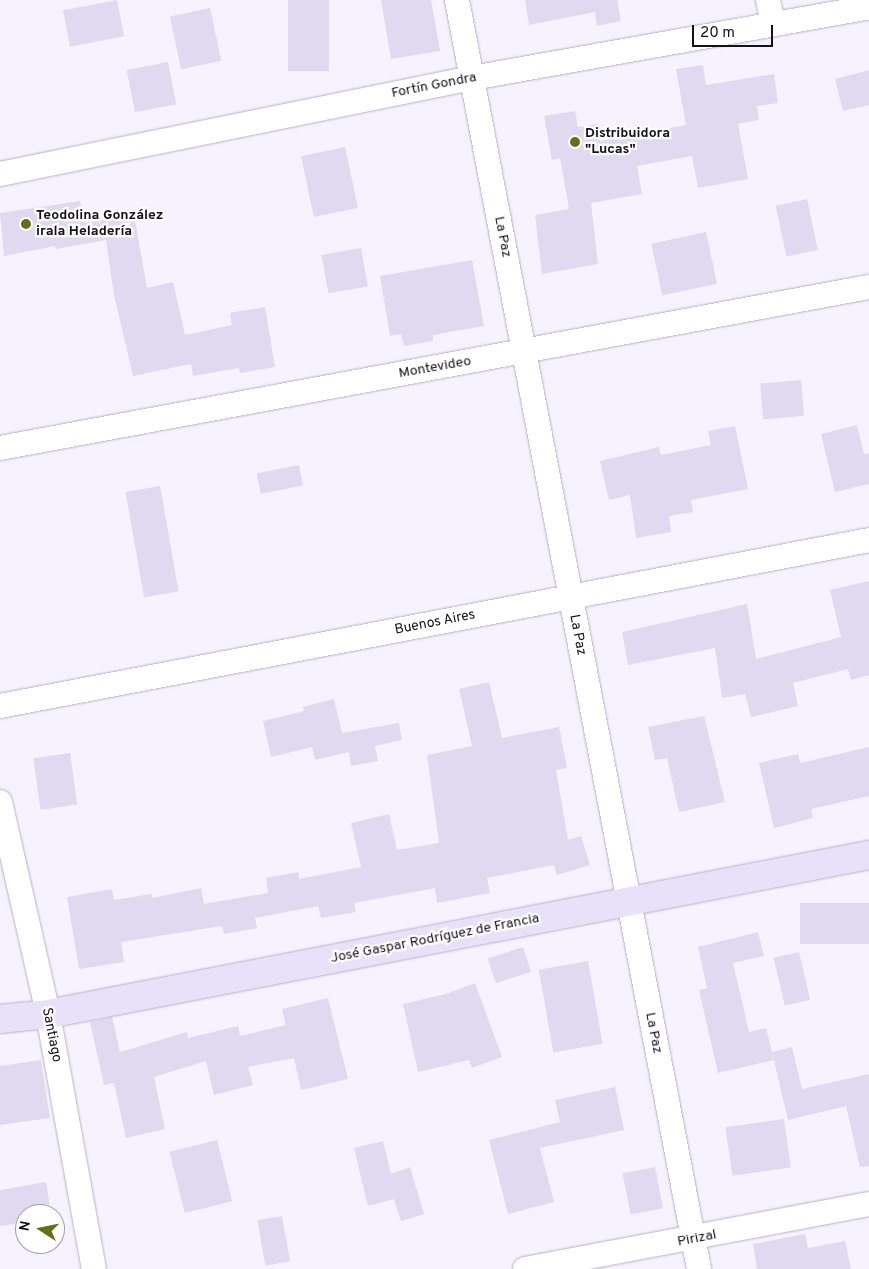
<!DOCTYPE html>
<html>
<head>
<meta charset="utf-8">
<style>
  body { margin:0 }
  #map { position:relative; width:869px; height:1269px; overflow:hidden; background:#f6f2ff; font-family:Overpass,sans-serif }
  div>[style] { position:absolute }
  .building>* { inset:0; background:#e0d9ef; transform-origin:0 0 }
  .roads { filter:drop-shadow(0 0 1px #b8b2c6) drop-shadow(0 0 1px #b8b2c6) }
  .street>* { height:24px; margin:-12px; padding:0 12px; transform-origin:12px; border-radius:12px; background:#fff }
  .secondary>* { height:28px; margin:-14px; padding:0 14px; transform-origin:14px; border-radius:14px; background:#e9e1f9 }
  .dots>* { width:14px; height:14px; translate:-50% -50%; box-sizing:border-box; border:2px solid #fff; border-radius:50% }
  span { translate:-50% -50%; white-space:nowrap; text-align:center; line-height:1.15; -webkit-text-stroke:4.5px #fff; paint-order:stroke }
  .street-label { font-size:14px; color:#141119 }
  .poi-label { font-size:14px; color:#141119; font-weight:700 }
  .left { translate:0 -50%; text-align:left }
  .north { position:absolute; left:15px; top:1204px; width:50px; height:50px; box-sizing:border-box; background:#fff; border:1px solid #a1a0a3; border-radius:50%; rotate:281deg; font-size:14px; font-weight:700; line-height:20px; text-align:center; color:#141119 }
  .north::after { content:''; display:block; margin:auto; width:18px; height:22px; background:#646f18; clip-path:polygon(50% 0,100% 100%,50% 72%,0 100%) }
  .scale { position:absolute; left:692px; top:25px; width:81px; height:22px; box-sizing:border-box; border:2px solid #141119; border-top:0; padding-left:6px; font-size:15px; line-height:18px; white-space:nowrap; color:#141119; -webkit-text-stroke:4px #fff; paint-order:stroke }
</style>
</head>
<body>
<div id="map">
  <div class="building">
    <div style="left:117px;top:0;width:37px;height:55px;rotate:79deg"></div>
    <div style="left:288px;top:0;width:41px;height:71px"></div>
    <div style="clip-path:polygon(381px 0,431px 0,440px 51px,391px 59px)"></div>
    <div style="clip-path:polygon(525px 0,617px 0,621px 21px,597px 26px,595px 12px,529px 25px)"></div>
    <div style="left:210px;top:8px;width:54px;height:41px;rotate:78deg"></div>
    <div style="left:168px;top:62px;width:43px;height:42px;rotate:79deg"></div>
    <div style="clip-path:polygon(703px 65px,706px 85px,774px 74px,778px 103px,757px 106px,759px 120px,738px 124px,748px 179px,698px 188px,692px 156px,637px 166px,642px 194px,591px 203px,598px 264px,542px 274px,535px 215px,569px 209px,560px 158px,552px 160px,544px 116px,575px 111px,578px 127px,597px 124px,600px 141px,686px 125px,676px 69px)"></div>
    <div style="clip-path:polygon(869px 70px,869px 105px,843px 111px,835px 79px)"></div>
    <div style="left:345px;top:147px;width:62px;height:45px;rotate:78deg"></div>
    <div style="left:807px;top:199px;width:52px;height:32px;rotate:78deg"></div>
    <div style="clip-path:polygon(80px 201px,84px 223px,134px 214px,147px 288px,173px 282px,185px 335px,232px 325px,230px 313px,265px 307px,275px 367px,240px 373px,239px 368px,193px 376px,191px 364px,133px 376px,114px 295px,106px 240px,56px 249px,55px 246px,4px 256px,0 213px)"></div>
    <div style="left:706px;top:232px;width:53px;height:56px;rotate:78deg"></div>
    <div style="left:361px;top:248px;width:39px;height:40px;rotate:80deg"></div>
    <div style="clip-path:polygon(472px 260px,484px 326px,433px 335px,433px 341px,404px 346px,401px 334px,390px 336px,380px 276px)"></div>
    <div style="left:801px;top:380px;width:36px;height:41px;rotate:85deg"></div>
    <div style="clip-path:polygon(857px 425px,864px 454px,869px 453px,869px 484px,835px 492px,821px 434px)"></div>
    <div style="clip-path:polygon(735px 426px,748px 489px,691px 500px,693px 512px,669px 516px,671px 532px,636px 538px,630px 495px,609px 500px,600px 461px,659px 447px,661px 455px,711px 445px,708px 431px)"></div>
    <div style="left:299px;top:465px;width:21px;height:43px;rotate:79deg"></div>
    <div style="left:160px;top:486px;width:107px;height:35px;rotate:80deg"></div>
    <div style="clip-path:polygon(869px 581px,869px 675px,851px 680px,848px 669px,793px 683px,798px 706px,751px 717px,745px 694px,722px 698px,715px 648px,628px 665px,622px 632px,747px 604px,756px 659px,841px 637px,830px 590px)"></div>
    <div style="clip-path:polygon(489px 682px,502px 738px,559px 727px,567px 768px,556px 770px,568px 840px,581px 836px,590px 865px,557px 875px,554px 865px,487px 878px,490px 893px,437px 903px,435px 888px,354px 903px,356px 912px,321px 918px,318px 906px,255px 918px,257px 928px,224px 934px,222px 926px,121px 942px,124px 962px,79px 969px,67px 897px,112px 889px,114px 900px,152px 894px,152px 898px,201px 888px,204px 904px,268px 893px,266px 878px,298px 872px,299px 879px,361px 867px,351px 823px,389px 814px,397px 850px,439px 843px,427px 755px,472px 746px,459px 689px)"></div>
    <div style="clip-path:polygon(334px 699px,342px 733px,399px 723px,402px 740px,375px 746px,378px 761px,351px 766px,349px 752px,315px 760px,312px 747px,271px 757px,263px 721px,304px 711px,303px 707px)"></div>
    <div style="clip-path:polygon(704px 716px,725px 802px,679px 812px,667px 758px,655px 760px,648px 727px)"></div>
    <div style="clip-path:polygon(869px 747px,869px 796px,811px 809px,813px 818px,774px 828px,759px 763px,798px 754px,800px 763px)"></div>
    <div style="left:70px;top:753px;width:52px;height:37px;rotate:82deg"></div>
    <div style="left:869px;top:903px;width:41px;height:69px;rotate:90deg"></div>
    <div style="clip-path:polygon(758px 932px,764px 956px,733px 963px,749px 1032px,766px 1028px,774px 1060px,718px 1073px,699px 990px,707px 988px,698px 947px)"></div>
    <div style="left:523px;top:947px;width:26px;height:37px;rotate:72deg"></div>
    <div style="left:799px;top:952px;width:49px;height:26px;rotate:77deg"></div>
    <div style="left:588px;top:961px;width:84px;height:50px;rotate:80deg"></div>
    <div style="clip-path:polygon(475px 983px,502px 1057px,472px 1068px,469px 1060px,418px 1072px,403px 1004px,446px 994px)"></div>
    <div style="clip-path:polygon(328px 998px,348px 1079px,301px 1090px,294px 1058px,248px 1067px,253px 1085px,214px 1095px,206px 1061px,154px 1077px,165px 1129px,126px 1138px,114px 1083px,104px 1085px,90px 1022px,112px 1017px,120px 1052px,187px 1032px,188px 1038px,238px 1026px,240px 1036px,286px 1025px,282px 1009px)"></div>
    <div style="clip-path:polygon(792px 1047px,802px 1089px,869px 1074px,869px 1166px,860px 1167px,846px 1106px,788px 1120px,772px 1052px)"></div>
    <div style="clip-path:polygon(41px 1060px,50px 1118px,0 1125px,0 1066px)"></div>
    <div style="clip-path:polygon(615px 1087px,624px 1130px,540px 1148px,554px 1202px,508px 1214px,489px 1140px,560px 1122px,555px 1100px)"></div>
    <div style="left:784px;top:1119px;width:49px;height:59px;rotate:82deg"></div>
    <div style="left:217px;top:1140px;width:63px;height:49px;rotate:76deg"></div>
    <div style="clip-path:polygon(383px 1141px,391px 1174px,410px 1167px,424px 1214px,401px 1221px,394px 1199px,368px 1206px,354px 1148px)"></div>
    <div style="left:655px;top:1167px;width:42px;height:33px;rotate:79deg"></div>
    <div style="clip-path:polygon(46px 1182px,51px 1214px,25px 1214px,25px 1222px,0 1226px,0 1190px)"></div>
    <div style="left:282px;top:1216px;width:46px;height:25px;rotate:80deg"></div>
    <div style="clip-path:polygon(805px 1234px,808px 1248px,845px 1241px,851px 1269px,757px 1269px,753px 1244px)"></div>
  </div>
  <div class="roads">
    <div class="street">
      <div style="left:457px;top:0;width:1292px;rotate:79.2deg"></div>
      <div style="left:768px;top:0;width:25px;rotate:78deg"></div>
      <div style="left:0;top:174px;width:482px;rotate:-11.5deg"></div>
      <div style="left:472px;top:78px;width:403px;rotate:-10.1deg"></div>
      <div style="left:0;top:448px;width:884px;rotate:-10.5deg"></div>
      <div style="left:0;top:706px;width:885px;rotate:-10.81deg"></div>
      <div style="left:0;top:802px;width:217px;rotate:77.2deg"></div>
      <div style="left:48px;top:1014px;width:259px;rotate:79.8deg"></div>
      <div style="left:525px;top:1269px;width:350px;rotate:-10.7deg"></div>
    </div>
    <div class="secondary">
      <div style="left:0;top:1019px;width:48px;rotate:-5.9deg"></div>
      <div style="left:48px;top:1014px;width:836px;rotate:-10.96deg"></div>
    </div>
  </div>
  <div class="dots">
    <div style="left:575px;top:142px;background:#646f18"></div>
    <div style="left:26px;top:224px;background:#646f18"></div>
  </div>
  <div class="street-label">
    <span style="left:434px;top:86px;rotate:-11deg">Fortín Gondra</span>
    <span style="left:502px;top:237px;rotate:79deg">La Paz</span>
    <span style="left:435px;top:368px;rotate:-10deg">Montevideo</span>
    <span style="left:435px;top:623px;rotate:-11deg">Buenos Aires</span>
    <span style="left:577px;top:635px;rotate:79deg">La Paz</span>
    <span style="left:435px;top:939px;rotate:-11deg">José Gaspar Rodríguez de Francia</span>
    <span style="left:653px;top:1033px;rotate:79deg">La Paz</span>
    <span style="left:51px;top:1035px;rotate:79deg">Santiago</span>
    <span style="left:697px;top:1239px;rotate:-11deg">Pirizal</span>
  </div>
  <div class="poi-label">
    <span class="left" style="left:585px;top:142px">Distribuidora<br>"Lucas"</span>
    <span class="left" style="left:36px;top:224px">Teodolina González<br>irala Heladería</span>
  </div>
  <div class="north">N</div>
  <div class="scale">20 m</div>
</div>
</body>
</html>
